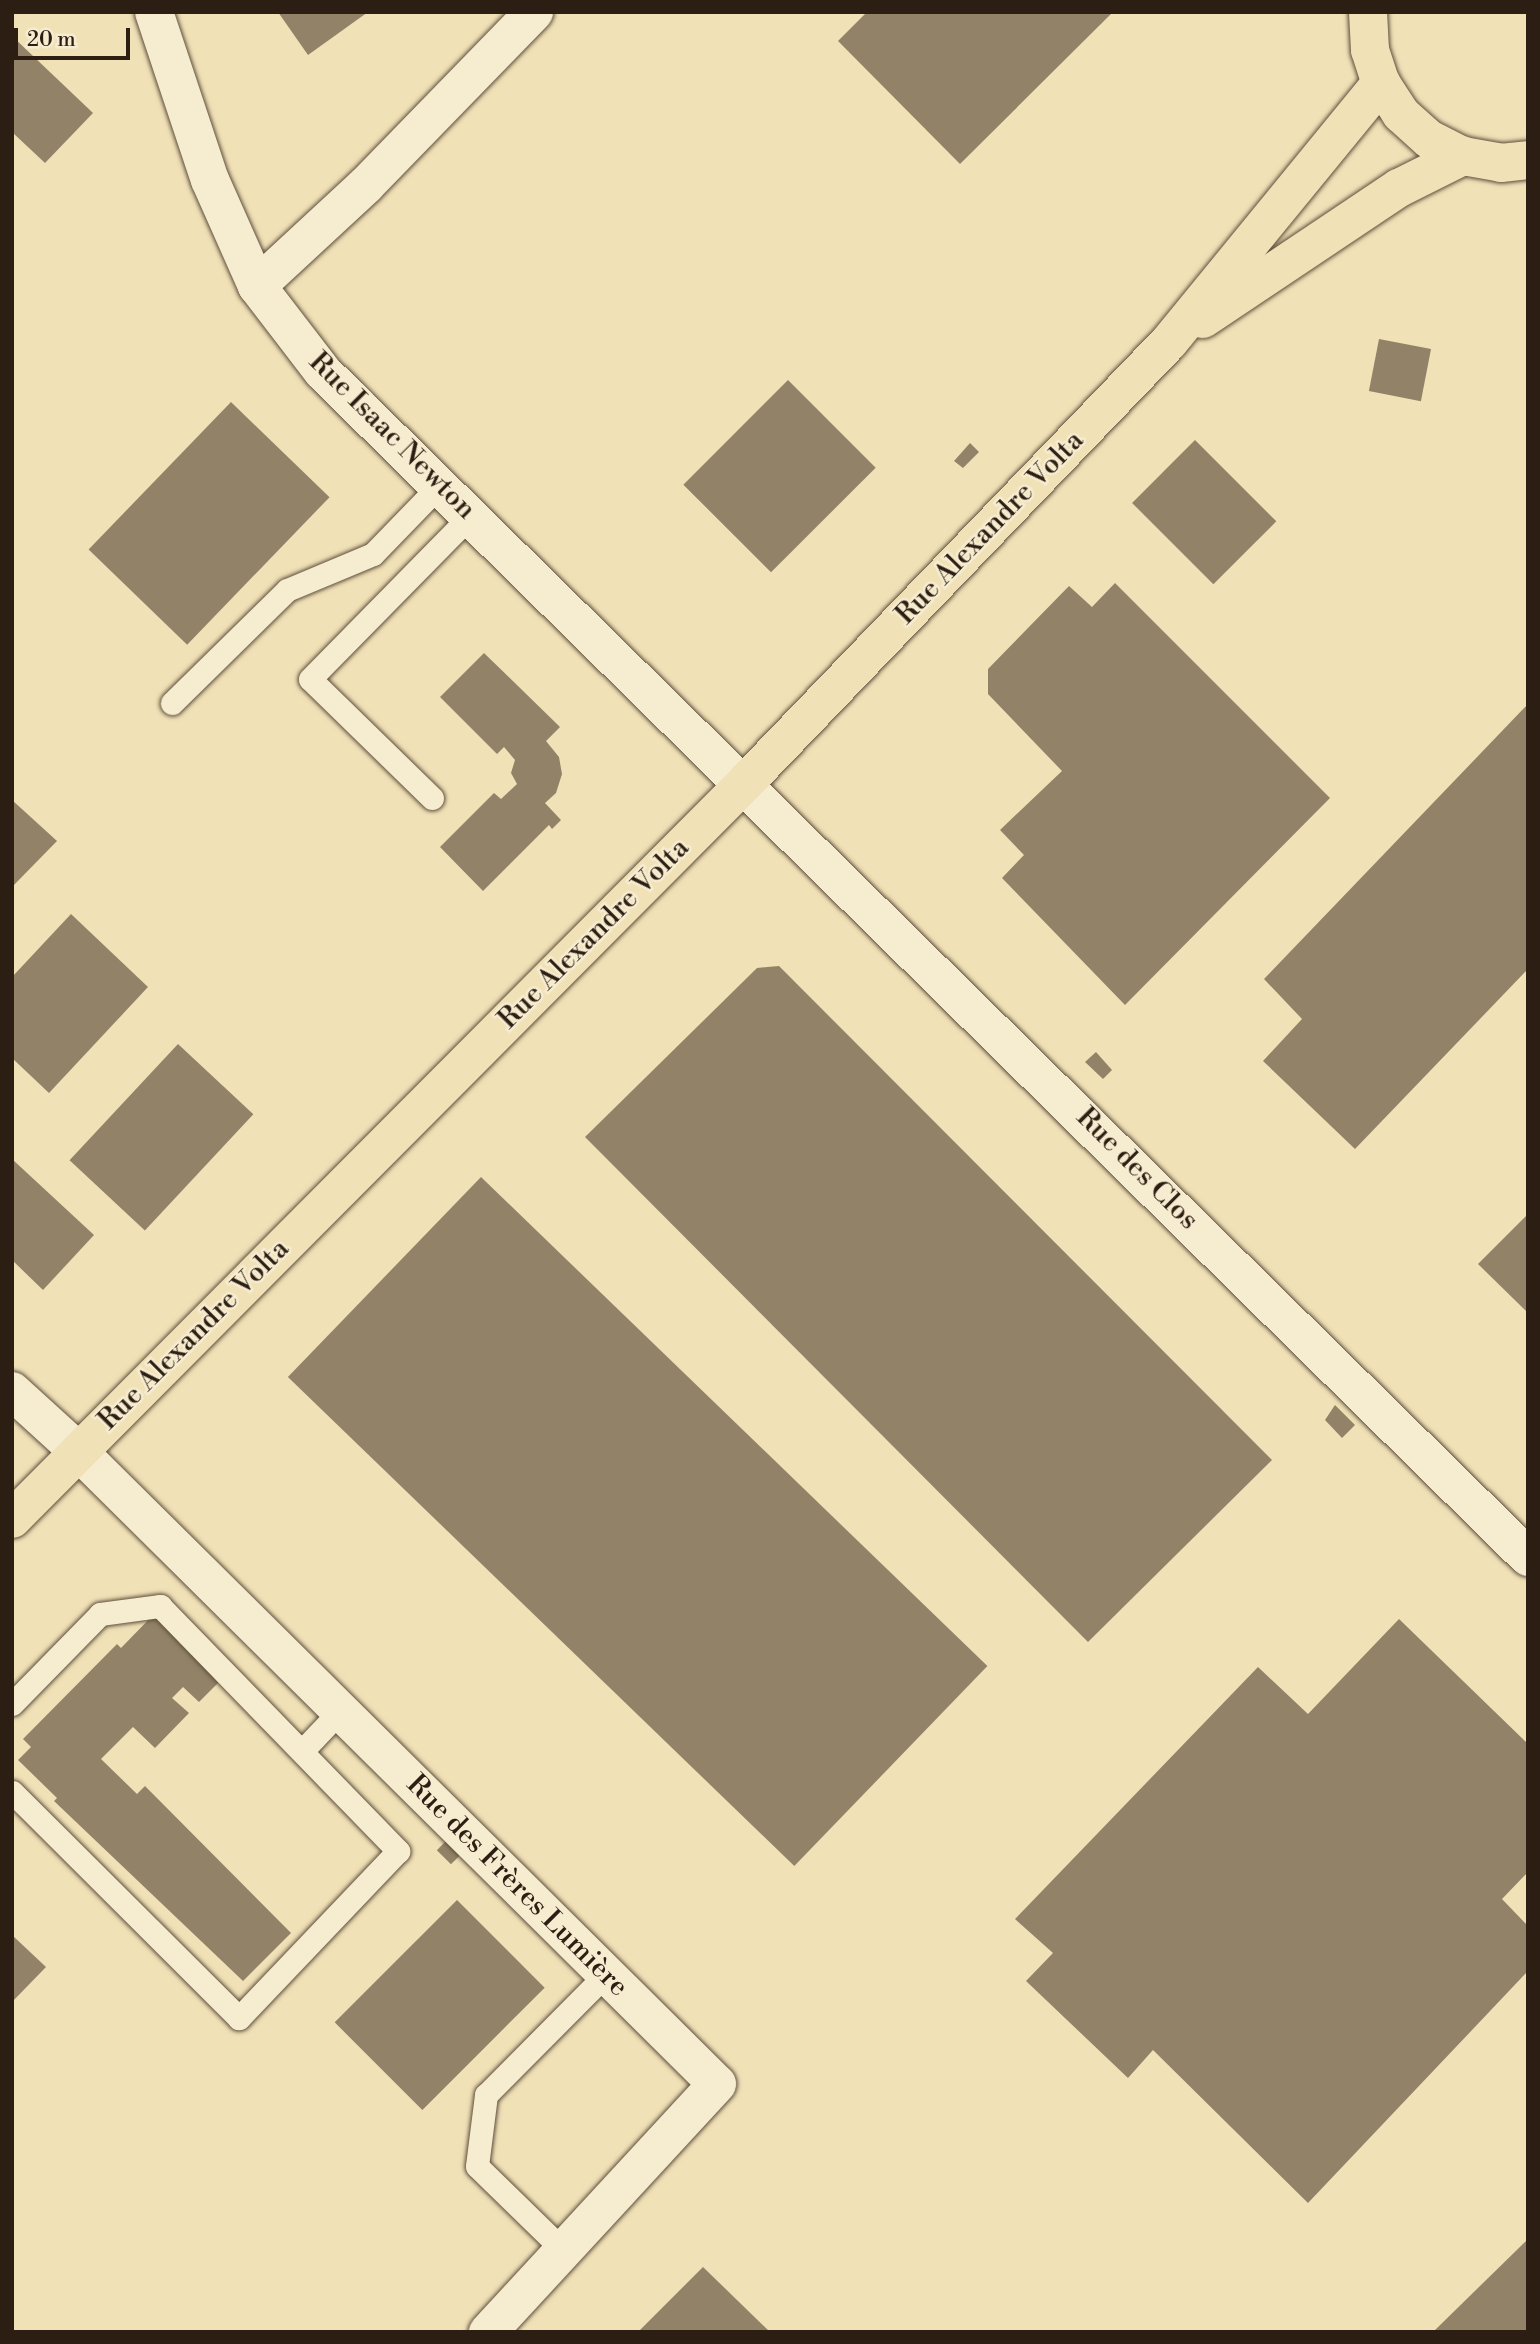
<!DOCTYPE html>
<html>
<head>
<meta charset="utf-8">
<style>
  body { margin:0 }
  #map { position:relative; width:1540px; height:2344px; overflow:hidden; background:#f1e1b7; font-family:"Libre Bodoni",serif }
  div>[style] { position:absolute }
  .building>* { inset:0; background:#928368; transform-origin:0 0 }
  .roads { filter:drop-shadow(0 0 2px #5d4f3c) drop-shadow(0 0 2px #5d4f3c) }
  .lane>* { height:23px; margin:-11.5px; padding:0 11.5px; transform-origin:11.5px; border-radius:11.5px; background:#f6ecd0 }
  .street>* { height:38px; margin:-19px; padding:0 19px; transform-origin:19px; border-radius:19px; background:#f6ecd0 }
  .primary>* { height:38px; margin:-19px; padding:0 19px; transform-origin:19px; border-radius:19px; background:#f1e1b7 }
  span { translate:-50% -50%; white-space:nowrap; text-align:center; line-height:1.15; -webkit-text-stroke:5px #f6ecd0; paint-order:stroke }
  .street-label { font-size:28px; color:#2c1e13 }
  .frame { position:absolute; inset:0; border:14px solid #2c1e13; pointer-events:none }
  .scale { position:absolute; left:14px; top:28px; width:116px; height:32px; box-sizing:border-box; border:4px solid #2c1e13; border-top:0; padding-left:9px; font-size:21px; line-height:24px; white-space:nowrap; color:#2c1e13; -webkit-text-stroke:5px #f6ecd0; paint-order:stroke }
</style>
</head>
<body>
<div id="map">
  <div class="building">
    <div style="clip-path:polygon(278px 12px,368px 12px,308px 55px)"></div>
    <div style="clip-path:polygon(867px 12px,1113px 12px,960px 164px,838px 41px)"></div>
    <div style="clip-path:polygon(12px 36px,93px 113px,45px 163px,12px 132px)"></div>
    <div style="left:1379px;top:339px;width:53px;height:53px;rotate:11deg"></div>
    <div style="left:788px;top:380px;width:124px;height:148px;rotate:45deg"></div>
    <div style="left:231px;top:402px;width:137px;height:205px;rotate:44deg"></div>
    <div style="left:1195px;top:440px;width:115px;height:89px;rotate:45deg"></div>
    <div style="clip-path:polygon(970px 443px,979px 452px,963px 468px,954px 461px)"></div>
    <div style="clip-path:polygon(1115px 583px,1330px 798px,1125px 1005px,1002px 878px,1024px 855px,1000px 830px,1062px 771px,988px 694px,988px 669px,1069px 586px,1092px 607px)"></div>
    <div style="clip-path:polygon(484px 653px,560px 727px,546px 741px,559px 757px,562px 774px,556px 793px,545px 803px,561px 820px,552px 829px,549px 825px,483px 891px,440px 847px,494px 793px,501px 799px,517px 784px,511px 773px,515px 760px,504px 747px,497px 754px,440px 697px)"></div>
    <div style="clip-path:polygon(1528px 704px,1528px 969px,1355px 1149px,1263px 1061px,1302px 1019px,1264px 979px)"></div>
    <div style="clip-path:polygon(12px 800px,57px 841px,12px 887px)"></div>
    <div style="clip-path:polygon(71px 914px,148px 987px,49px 1093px,12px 1058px,12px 977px)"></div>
    <div style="clip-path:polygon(779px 966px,1272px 1460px,1088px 1642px,585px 1137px,757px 968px)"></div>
    <div style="left:178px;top:1044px;width:103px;height:159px;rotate:43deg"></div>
    <div style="clip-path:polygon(1096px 1052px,1112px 1070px,1103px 1079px,1085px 1062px)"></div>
    <div style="clip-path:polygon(12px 1159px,94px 1235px,43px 1290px,12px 1260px)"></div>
    <div style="left:481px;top:1177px;width:704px;height:278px;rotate:44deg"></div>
    <div style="clip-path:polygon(1528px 1214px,1528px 1313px,1478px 1264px)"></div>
    <div style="clip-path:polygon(1335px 1405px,1355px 1425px,1342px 1438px,1325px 1420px)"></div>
    <div style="clip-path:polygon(157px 1611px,224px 1677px,199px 1702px,183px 1687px,172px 1698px,189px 1713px,155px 1748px,133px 1727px,101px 1759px,137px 1794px,145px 1786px,291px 1933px,243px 1981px,54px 1801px,57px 1798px,18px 1760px,31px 1747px,23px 1739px,117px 1644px,121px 1648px)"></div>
    <div style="clip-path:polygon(1399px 1619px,1528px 1744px,1528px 1872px,1502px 1899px,1528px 1926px,1528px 1971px,1308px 2203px,1153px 2050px,1128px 2078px,1026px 1981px,1053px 1953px,1015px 1919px,1258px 1667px,1308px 1714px)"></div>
    <div style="left:446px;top:1841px;width:20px;height:13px;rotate:45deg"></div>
    <div style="left:457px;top:1900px;width:124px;height:173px;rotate:45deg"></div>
    <div style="clip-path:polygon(12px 1935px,46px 1967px,12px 2002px)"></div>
    <div style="clip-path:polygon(1528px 2239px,1528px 2332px,1433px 2332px)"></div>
    <div style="clip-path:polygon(703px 2267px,770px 2332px,638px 2332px)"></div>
  </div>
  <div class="roads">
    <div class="lane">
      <div style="left:172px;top:703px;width:161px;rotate:-44.5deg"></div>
      <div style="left:287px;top:590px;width:93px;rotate:-22.7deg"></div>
      <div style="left:373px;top:554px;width:95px;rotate:-45.9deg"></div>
      <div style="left:432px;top:798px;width:170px;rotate:-135.7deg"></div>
      <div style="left:310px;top:679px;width:228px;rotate:-45.5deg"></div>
      <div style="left:12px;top:1704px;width:126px;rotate:-45.6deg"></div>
      <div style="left:100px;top:1614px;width:61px;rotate:-7.6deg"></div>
      <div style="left:160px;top:1606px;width:342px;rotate:45.8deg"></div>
      <div style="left:398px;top:1851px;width:231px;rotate:133.6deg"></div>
      <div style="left:239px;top:2018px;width:320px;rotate:-135.1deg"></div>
      <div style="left:303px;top:1750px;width:54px;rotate:-46.5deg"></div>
      <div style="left:563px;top:2250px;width:120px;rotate:-135.7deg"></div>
      <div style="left:477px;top:2166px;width:72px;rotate:-82.8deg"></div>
      <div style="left:486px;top:2095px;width:170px;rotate:-45.2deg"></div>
    </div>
    <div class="street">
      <div style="left:154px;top:12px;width:177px;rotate:71.6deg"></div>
      <div style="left:210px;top:180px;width:116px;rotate:66.1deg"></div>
      <div style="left:257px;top:286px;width:108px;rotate:52.5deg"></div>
      <div style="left:323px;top:372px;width:1690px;rotate:44.52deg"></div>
      <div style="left:257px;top:286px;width:149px;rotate:-42.8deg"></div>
      <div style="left:366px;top:185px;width:241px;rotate:-45.8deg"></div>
      <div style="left:12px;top:1391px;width:89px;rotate:42.3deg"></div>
      <div style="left:78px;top:1451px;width:899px;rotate:44.73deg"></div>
      <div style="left:717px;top:2084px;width:338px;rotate:132.7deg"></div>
    </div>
    <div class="primary">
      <div style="left:1368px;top:12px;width:38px;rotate:87deg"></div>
      <div style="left:1370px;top:50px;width:35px;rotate:72deg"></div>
      <div style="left:1381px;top:83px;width:37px;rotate:57deg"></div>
      <div style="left:1401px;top:114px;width:38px;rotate:42deg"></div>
      <div style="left:1429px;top:139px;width:38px;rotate:27deg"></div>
      <div style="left:1463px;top:156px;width:39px;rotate:10deg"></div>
      <div style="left:1501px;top:163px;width:27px;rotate:-6deg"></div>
      <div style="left:1203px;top:319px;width:236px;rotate:-33.8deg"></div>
      <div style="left:1399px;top:188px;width:72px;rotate:-26.6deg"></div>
      <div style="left:12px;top:1519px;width:1036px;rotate:-45.12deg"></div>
      <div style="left:743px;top:785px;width:615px;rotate:-46.12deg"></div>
      <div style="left:1169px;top:342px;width:335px;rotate:-50.7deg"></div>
    </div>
  </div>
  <div class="street-label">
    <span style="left:392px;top:436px;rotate:45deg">Rue Isaac Newton</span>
    <span style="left:990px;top:528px;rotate:-46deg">Rue Alexandre Volta</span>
    <span style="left:594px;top:934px;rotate:-45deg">Rue Alexandre Volta</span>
    <span style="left:1137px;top:1169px;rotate:45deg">Rue des Clos</span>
    <span style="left:194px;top:1335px;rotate:-45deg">Rue Alexandre Volta</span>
    <span style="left:517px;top:1886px;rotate:45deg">Rue des Frères Lumière</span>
  </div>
  <div class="frame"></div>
  <div class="scale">20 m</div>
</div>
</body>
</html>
